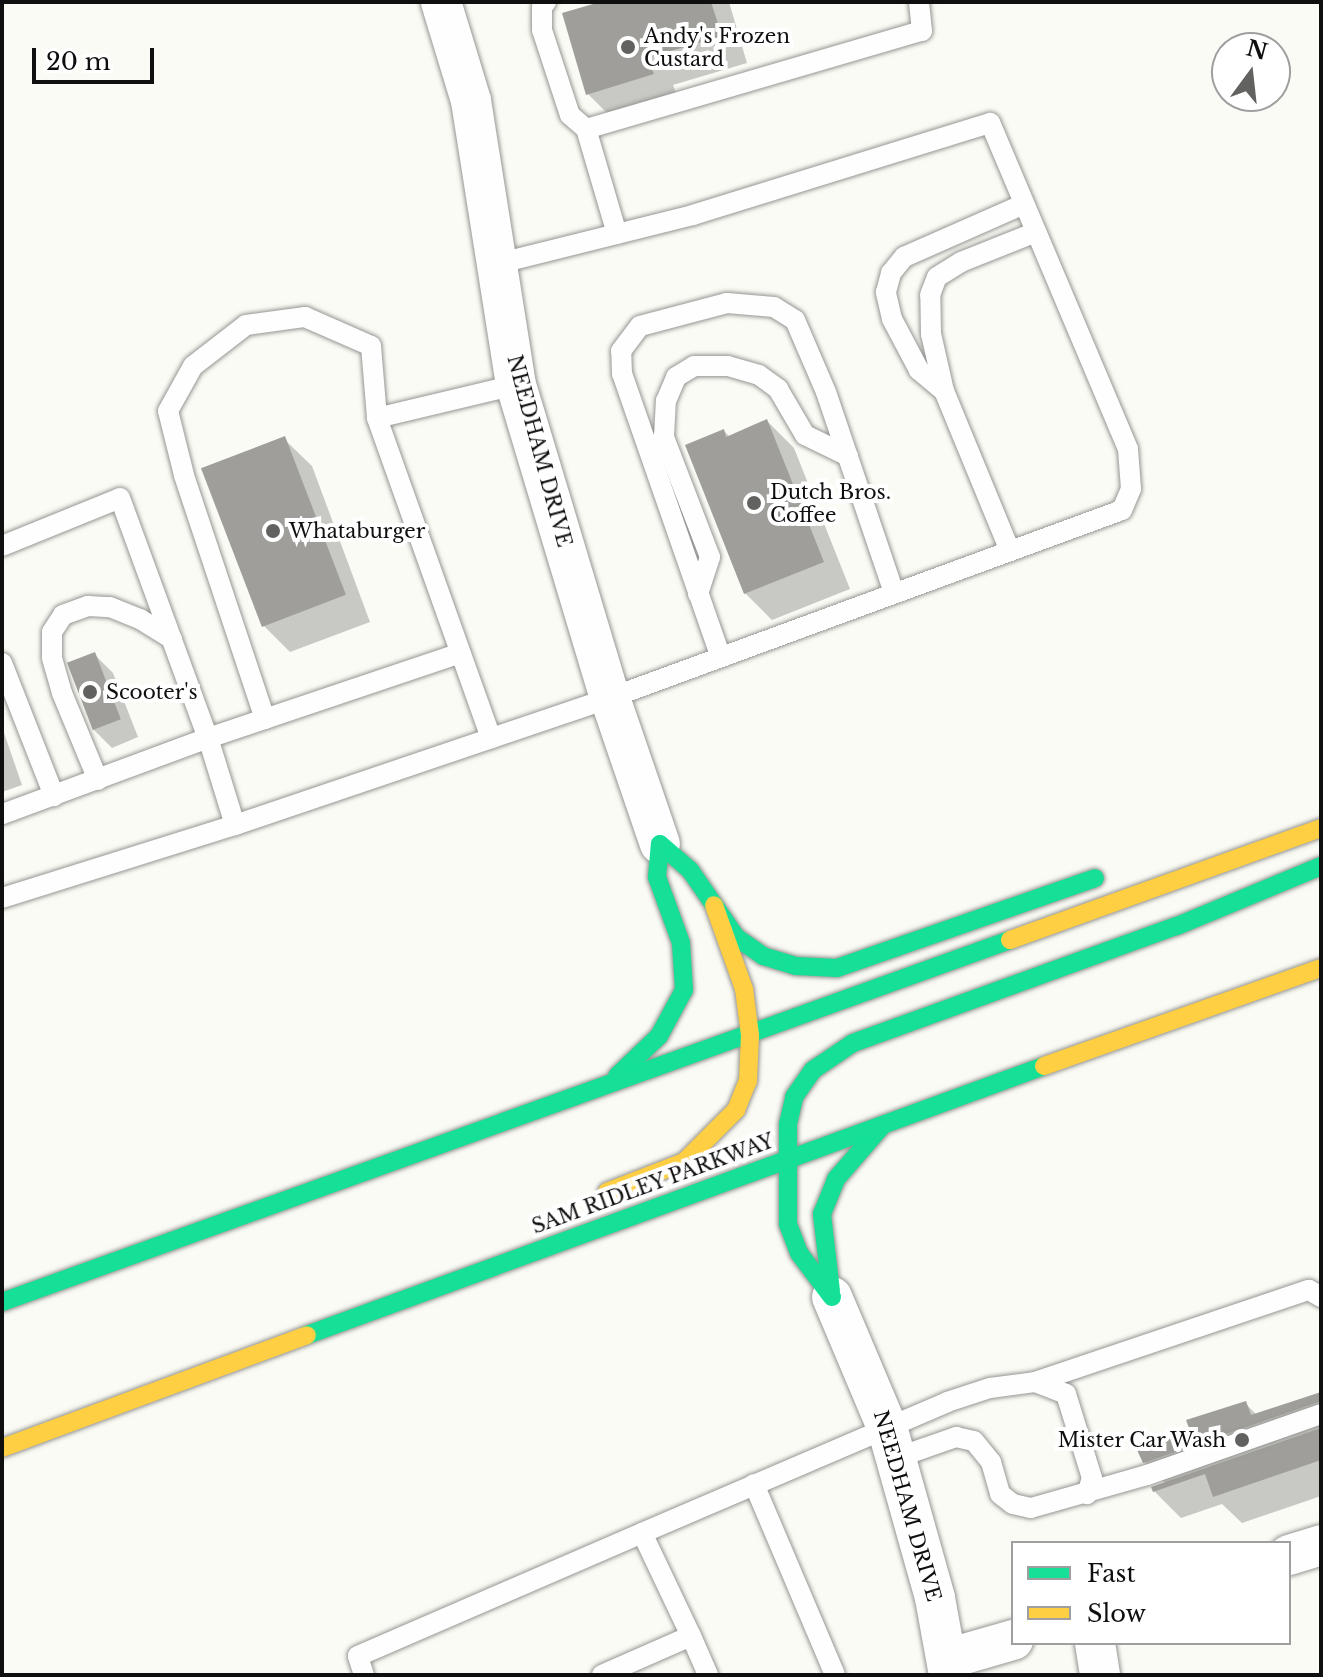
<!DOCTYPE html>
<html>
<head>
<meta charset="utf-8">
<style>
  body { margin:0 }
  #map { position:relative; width:1323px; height:1677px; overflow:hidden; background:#fbfbf5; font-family:"Libre Baskerville",serif }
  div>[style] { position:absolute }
  .shadow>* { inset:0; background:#0003 }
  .building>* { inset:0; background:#9f9e9a; transform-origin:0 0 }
  .roads { filter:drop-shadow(0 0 2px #959593) drop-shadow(0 0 2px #959593) }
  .lane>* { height:20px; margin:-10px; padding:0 10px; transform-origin:10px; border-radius:10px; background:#fefefe }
  .street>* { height:40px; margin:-20px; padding:0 20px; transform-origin:20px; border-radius:20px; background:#fefefe }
  .fast>* { height:18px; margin:-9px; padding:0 9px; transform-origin:9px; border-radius:9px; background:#16e098 }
  .slow>* { height:18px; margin:-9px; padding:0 9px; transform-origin:9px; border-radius:9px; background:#ffcf43 }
  .dots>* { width:22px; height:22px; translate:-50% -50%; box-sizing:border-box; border:4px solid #fff; border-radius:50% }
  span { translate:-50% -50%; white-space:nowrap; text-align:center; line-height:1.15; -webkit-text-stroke:8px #fff; paint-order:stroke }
  .poi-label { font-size:20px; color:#0f0f0f }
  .left { translate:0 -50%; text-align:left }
  .right { translate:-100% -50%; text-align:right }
  .street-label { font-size:20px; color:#0f0f0f }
  .frame { position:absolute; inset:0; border:4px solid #0f0f0f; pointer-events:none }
  .legend { position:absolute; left:1011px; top:1541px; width:280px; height:104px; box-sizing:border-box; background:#fff; border:2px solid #9f9f9f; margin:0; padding:10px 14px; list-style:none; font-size:24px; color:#0f0f0f }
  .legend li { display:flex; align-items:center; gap:16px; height:40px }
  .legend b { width:40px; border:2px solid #9f9f9f }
  .north { position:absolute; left:1211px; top:32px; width:80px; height:80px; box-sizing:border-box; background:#fff; border:2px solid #9f9f9f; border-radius:50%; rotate:15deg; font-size:22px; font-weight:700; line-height:32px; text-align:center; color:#0f0f0f }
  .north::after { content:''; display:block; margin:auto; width:28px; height:36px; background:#626260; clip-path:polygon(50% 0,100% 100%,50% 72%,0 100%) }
  .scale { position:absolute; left:32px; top:48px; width:122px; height:36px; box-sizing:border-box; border:4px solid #0f0f0f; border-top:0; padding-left:10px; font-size:24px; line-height:28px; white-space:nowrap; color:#0f0f0f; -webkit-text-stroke:6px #fff; paint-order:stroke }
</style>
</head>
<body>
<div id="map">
  <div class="shadow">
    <div style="clip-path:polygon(607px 2px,729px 2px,747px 63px,673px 85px,680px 102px,615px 121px,588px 94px)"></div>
    <div style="clip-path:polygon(767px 421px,794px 448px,850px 589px,772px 620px,745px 593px,724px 431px,730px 437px)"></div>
    <div style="clip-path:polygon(284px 439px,312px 466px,370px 622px,290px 652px,263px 625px)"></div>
    <div style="clip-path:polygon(95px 655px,113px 673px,138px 737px,112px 748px,93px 729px)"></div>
    <div style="clip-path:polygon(2px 727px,22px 785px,2px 792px)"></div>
    <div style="clip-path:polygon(1321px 1394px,1321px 1496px,1242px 1523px,1222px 1504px,1181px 1518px,1154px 1491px,1166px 1484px,1144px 1462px,1193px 1433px,1245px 1403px,1257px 1415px)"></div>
  </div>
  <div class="building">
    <div style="clip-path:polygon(600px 2px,711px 2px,722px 36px,647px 58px,654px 74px,586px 95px,562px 13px)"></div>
    <div style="clip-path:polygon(767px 419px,824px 562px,744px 594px,685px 445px,724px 429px,726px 437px)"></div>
    <div style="left:285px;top:436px;width:170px;height:90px;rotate:69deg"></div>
    <div style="left:95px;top:652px;width:72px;height:30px;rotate:69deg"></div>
    <div style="clip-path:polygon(1321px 1392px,1321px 1401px,1143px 1463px,1137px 1450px,1190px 1431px,1186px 1420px,1246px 1401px,1251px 1415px)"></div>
    <div style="clip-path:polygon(1321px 1428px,1321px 1460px,1213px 1497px,1205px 1474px,1153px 1492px,1151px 1487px)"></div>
  </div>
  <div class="roads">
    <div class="lane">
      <div style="left:546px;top:2px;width:6px;rotate:129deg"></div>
      <div style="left:542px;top:7px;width:23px;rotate:90deg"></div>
      <div style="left:542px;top:30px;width:89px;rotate:71.8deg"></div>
      <div style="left:570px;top:115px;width:21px;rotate:41deg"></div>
      <div style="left:617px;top:234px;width:109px;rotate:-106.4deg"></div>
      <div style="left:586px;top:129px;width:350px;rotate:-16.3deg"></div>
      <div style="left:922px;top:31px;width:29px;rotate:-96deg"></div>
      <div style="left:944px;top:391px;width:58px;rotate:-102.8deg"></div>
      <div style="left:931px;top:334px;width:39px;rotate:-91deg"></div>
      <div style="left:930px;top:295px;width:19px;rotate:-69deg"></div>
      <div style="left:937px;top:277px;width:28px;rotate:-32deg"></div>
      <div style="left:961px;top:262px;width:81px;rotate:-21.8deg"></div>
      <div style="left:377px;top:418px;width:143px;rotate:-13.4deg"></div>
      <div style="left:2px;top:546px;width:127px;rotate:-22.1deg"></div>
      <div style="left:120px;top:498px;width:256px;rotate:69.9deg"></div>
      <div style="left:208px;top:738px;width:220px;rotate:159.7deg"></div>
      <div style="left:1010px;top:551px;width:173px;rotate:-112.4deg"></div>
      <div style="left:944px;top:391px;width:33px;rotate:-140deg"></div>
      <div style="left:919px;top:370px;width:58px;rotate:-117.9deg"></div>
      <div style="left:892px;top:319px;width:28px;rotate:-103deg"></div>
      <div style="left:886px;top:292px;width:20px;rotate:-75deg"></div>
      <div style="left:891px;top:273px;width:21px;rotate:-51deg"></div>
      <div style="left:904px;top:257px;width:131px;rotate:-23.8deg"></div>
      <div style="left:698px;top:594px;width:39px;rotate:-72deg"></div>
      <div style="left:710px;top:557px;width:129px;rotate:-111deg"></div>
      <div style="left:664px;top:437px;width:36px;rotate:-87deg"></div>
      <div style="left:666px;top:401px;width:26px;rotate:-67deg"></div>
      <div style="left:676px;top:377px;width:21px;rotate:-31deg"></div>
      <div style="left:694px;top:366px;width:34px"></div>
      <div style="left:728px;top:366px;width:32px;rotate:16deg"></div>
      <div style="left:759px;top:375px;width:24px;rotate:36deg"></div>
      <div style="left:778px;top:389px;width:53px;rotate:59.6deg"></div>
      <div style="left:805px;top:435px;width:48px;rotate:26deg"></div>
      <div style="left:720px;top:655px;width:298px;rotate:-109.2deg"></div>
      <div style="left:622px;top:374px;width:23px;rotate:-92deg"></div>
      <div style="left:621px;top:351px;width:31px;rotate:-53deg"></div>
      <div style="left:640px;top:326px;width:90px;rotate:-14.8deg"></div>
      <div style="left:727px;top:303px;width:47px;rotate:4.9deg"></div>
      <div style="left:774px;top:307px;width:25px;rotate:32deg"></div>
      <div style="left:795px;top:320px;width:78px;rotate:66.7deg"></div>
      <div style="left:826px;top:392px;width:212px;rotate:71.3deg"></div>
      <div style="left:2px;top:663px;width:143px;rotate:68.6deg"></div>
      <div style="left:265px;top:719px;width:257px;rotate:-108.4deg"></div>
      <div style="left:184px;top:475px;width:66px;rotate:-104deg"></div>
      <div style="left:168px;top:411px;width:51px;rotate:-60.9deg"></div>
      <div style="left:193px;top:366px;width:67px;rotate:-37.7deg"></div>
      <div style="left:246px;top:325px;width:60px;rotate:-7.7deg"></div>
      <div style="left:305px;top:317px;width:72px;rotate:23.7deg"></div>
      <div style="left:371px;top:346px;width:72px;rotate:85.2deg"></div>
      <div style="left:377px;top:418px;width:340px;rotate:70.4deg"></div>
      <div style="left:98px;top:780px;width:94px;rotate:-112.5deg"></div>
      <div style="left:62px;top:693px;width:37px;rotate:-106deg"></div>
      <div style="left:52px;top:657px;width:25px;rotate:-90deg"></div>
      <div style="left:52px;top:632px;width:20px;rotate:-57deg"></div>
      <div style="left:63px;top:615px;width:27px;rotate:-20deg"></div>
      <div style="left:88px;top:606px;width:22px;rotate:3deg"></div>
      <div style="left:110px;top:607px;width:32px;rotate:22deg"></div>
      <div style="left:140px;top:619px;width:38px;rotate:32deg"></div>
      <div style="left:235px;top:825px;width:91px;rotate:-107.2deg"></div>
      <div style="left:208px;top:738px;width:266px;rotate:-18.6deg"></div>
      <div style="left:2px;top:898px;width:244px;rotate:-17.4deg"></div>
      <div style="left:235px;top:825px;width:396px;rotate:-18.7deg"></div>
      <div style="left:610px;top:698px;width:545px;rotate:-20.16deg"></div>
      <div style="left:1122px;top:510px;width:23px;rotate:-67deg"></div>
      <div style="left:1131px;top:489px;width:40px;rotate:-94.3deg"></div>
      <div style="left:1128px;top:449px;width:354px;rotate:-112.9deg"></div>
      <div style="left:990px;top:123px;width:311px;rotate:162.8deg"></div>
      <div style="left:693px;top:215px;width:202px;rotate:166deg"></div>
      <div style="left:1035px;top:1382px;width:33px;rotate:21deg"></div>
      <div style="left:1066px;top:1394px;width:88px;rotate:72.8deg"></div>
      <div style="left:1092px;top:1478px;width:17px;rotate:107deg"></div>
      <div style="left:896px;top:1458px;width:64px;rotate:-19.3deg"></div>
      <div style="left:956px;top:1437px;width:18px;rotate:13deg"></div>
      <div style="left:974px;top:1441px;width:27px;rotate:51deg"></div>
      <div style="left:991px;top:1462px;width:33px;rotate:74deg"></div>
      <div style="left:1000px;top:1494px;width:16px;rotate:38deg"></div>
      <div style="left:1013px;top:1504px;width:18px;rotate:13deg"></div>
      <div style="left:1031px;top:1508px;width:121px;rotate:-15.9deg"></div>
      <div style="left:1147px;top:1475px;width:184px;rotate:-19.3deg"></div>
      <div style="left:754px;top:1484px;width:207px;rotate:67deg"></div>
      <div style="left:691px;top:1636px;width:43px;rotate:66.4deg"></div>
      <div style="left:364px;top:1675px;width:20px;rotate:-108deg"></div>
      <div style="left:358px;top:1656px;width:309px;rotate:-23.4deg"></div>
      <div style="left:602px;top:1675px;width:97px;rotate:-23.7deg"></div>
      <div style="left:691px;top:1636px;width:114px;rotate:-115.4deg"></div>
      <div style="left:642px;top:1533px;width:332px;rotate:-23.2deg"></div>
      <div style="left:947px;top:1402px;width:45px;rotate:-18deg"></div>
      <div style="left:990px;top:1388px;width:45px;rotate:-7.6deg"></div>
      <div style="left:1035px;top:1382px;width:289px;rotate:-18.6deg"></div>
      <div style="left:1309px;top:1290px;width:14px;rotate:30deg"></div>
    </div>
    <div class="street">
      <div style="left:441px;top:2px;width:103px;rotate:73.1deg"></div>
      <div style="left:471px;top:101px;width:288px;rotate:81deg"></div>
      <div style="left:516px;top:385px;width:327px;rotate:73.3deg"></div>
      <div style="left:610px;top:698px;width:154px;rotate:71.1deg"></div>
      <div style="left:832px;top:1297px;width:141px;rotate:67.1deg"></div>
      <div style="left:887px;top:1427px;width:178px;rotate:74.3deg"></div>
      <div style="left:935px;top:1598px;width:78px;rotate:79.7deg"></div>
      <div style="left:1289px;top:1555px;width:34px;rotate:-17deg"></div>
      <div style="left:1095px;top:1643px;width:32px;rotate:81deg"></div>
      <div style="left:947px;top:1659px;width:69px;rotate:-16.1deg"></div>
    </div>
    <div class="fast">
      <div style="left:660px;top:844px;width:40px;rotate:41deg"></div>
      <div style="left:690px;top:870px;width:81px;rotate:55.5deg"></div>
      <div style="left:736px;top:937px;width:33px;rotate:35deg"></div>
      <div style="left:763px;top:956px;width:34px;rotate:17deg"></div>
      <div style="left:796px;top:966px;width:41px;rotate:2.8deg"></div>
      <div style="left:837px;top:968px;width:273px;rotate:-19.2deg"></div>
      <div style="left:617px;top:1076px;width:58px;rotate:-43.6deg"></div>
      <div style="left:659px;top:1036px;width:52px;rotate:-61.5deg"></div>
      <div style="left:684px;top:990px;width:47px;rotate:-93.7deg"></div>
      <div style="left:681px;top:943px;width:70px;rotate:-110deg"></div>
      <div style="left:657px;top:877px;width:33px;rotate:-85deg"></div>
      <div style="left:831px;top:1291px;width:78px;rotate:-96.7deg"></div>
      <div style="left:822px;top:1214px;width:38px;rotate:-68deg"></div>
      <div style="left:836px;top:1179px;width:72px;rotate:-49deg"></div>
      <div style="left:832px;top:1297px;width:55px;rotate:-126.9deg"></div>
      <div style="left:799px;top:1253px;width:31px;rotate:-111deg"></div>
      <div style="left:788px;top:1224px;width:100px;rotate:-90deg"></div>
      <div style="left:788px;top:1124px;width:28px;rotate:-77deg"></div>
      <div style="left:794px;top:1097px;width:33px;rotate:-55deg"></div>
      <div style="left:813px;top:1070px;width:48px;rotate:-34deg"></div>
      <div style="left:853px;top:1043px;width:344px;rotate:-19.9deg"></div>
      <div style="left:1177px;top:926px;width:156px;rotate:-22.6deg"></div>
      <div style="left:2px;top:1302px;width:1071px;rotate:-19.75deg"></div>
      <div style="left:307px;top:1335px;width:785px;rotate:-20.05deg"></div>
    </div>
    <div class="slow">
      <div style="left:1010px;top:940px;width:331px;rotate:-19.8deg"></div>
      <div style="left:1044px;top:1066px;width:294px;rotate:-19.5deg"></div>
      <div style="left:607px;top:1192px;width:83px;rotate:-21.3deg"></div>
      <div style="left:684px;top:1162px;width:74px;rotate:-45deg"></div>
      <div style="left:736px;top:1110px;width:31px;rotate:-68deg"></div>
      <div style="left:748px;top:1081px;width:46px;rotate:-87.5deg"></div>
      <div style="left:750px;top:1035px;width:46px;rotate:-97.4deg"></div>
      <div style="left:744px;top:989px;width:89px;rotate:-109.7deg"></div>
      <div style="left:2px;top:1448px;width:325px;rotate:-20.3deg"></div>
    </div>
  </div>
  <div class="dots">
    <div style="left:628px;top:47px;background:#626260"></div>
    <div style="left:754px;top:503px;background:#626260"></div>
    <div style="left:273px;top:531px;background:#626260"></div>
    <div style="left:90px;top:692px;background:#626260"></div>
    <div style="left:1242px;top:1440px;background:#626260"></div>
  </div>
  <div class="poi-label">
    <span class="left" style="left:644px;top:48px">Andy's Frozen<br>Custard</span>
    <span class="left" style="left:770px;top:504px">Dutch Bros.<br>Coffee</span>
    <span class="left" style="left:289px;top:531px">Whataburger</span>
    <span class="left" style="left:106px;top:692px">Scooter's</span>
    <span class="right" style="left:1226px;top:1440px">Mister Car Wash</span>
  </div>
  <div class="street-label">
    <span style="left:539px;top:451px;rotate:75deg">NEEDHAM DRIVE</span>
    <span style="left:653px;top:1184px;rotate:-20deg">SAM RIDLEY PARKWAY</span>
    <span style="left:907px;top:1506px;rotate:74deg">NEEDHAM DRIVE</span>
  </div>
  <div class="frame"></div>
  <ul class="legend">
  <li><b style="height:10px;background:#16e098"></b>Fast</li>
  <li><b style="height:10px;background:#ffcf43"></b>Slow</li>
  </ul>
  <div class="north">N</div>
  <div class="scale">20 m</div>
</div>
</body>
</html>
